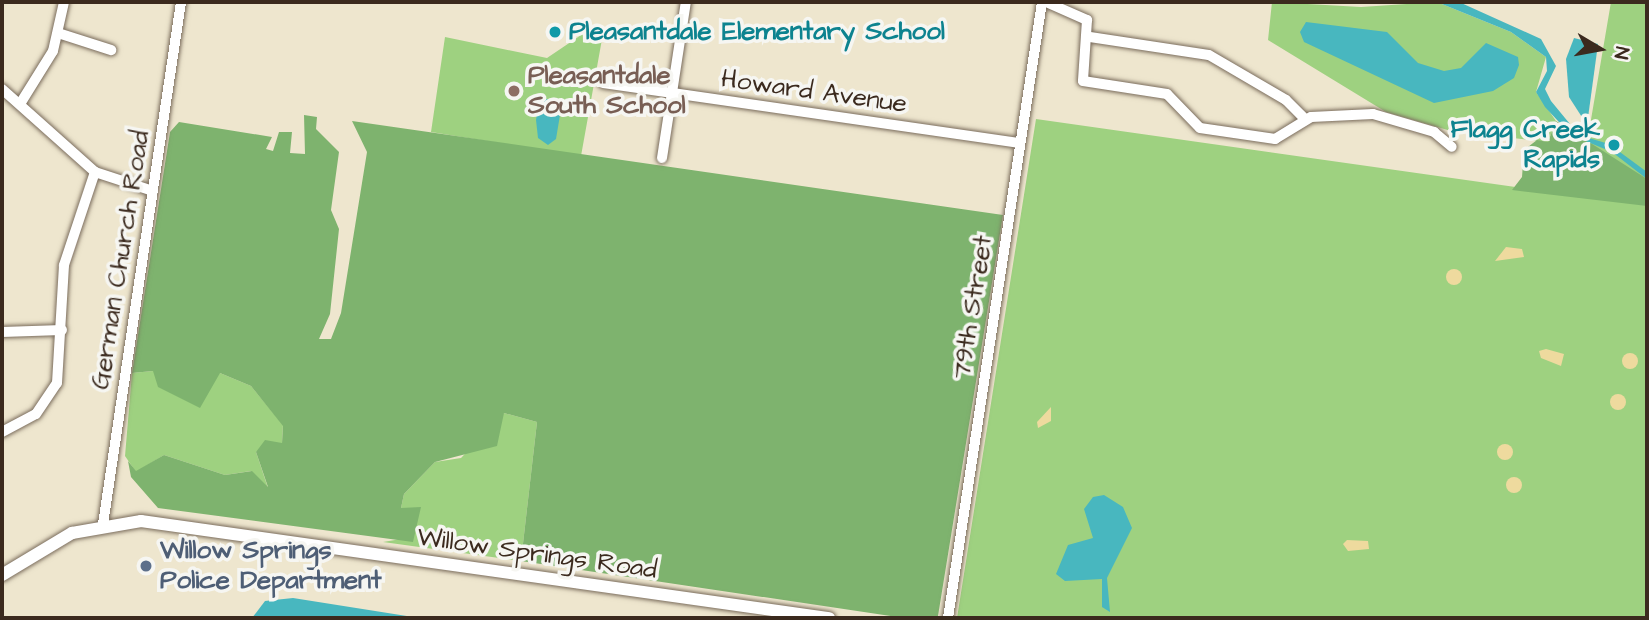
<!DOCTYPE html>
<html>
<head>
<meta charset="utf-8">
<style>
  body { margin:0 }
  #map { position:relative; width:1649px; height:620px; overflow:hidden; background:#eee6ce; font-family:"Architects Daughter",sans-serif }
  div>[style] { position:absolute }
  .green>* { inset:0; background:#9ed180 }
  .forest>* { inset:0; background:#7eb36e }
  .sand>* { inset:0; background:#eeda9e }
  .round { border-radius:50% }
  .water>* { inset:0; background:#48b7bf }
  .roads { filter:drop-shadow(0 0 2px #7a6c5c) drop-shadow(0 0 2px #7a6c5c) }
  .minor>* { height:10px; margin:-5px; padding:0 5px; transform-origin:5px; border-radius:5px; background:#fff }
  .major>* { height:12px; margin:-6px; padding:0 6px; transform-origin:6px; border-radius:6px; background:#fff }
  .dots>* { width:19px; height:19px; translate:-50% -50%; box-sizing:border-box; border:4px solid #f6f6f2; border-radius:50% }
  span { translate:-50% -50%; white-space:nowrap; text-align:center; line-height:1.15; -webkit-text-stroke:7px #f6f6f2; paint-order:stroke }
  .culture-label { font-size:26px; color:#0d838f; font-weight:700 }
  .left { translate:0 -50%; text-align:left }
  .right { translate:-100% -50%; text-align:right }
  .education-label { font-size:26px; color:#785e54; font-weight:700 }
  .street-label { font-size:26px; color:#3b2a1e }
  .service-label { font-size:26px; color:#4e5e75; font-weight:700 }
  .frame { position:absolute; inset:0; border:4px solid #3b2a1e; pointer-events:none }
  .north { position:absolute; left:1565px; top:14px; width:70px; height:70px; -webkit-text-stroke:5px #f6f6f2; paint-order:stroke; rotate:100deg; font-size:19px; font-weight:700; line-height:28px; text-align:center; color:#3b2a1e }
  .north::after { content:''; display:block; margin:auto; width:24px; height:32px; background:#3b2a1e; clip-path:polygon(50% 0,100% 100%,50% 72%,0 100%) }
</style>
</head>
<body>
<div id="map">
  <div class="green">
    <div style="clip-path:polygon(1272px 2px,1361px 7px,1437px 2px,1511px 32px,1546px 57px,1536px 92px,1556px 121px,1548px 142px,1451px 131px,1386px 112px,1268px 40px)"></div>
    <div style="clip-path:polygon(1611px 2px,1647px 2px,1647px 618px,957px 618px,1036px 119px,1578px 196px)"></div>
    <div style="clip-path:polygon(604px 28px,581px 156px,431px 132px,445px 37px,547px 58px,587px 31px,592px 37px)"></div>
    <div style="clip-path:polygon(153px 371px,220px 373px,251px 386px,283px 425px,282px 443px,256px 452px,268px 488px,251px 471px,225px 475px,164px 455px,136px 472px,125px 456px,132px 373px)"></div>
    <div style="clip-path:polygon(504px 413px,537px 422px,521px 561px,383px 542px,401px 539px,409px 512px,401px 508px,404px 494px,435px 462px,461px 458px)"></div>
  </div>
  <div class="forest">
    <div style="clip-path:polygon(304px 115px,317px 117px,316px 129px,339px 152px,331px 210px,339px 229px,330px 314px,319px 339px,331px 339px,341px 313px,367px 152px,352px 121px,1003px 215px,938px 616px,904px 618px,521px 561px,537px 422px,504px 413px,497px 446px,435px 462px,404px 494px,401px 508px,421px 507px,413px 542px,158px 508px,131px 477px,128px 461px,136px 471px,164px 455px,225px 475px,252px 471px,268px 487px,256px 452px,265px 440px,282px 443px,283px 426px,251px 386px,220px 373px,200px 408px,158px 387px,153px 371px,132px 373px,170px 132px,179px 122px,272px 137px,266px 149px,273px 151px,279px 132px,292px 132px,290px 153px,305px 154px)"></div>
    <div style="clip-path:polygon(1556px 121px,1647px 179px,1647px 206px,1512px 190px,1522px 177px,1524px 150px,1537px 140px,1548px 142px)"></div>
  </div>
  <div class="sand">
    <div style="clip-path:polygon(1506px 247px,1522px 249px,1524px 257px,1495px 261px)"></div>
    <div class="round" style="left:1446px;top:269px;width:16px;height:16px"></div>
    <div style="clip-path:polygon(1546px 349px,1564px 354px,1561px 366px,1541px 358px,1539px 351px)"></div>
    <div class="round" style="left:1622px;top:353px;width:16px;height:16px"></div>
    <div class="round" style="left:1610px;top:394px;width:16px;height:16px"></div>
    <div style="clip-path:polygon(1051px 407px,1051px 421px,1038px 428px,1037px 422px)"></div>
    <div class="round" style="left:1497px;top:444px;width:16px;height:16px"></div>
    <div class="round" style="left:1506px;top:477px;width:16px;height:16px"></div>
    <div style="clip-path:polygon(1347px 540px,1368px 541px,1369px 549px,1348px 551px,1343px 544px)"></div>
  </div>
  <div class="water">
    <div style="clip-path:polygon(1437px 2px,1459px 2px,1541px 39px,1556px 66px,1545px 89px,1551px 101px,1579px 135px,1609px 144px,1647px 172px,1647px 179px,1612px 152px,1571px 135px,1545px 107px,1536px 92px,1547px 71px,1546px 57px,1511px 32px)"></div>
    <div style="clip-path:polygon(1306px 22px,1387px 32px,1418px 63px,1444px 71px,1461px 68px,1486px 43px,1518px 57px,1519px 65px,1514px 78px,1493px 91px,1434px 103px,1304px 42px,1300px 32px)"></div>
    <div style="clip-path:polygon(1574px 38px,1598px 44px,1587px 125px,1569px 97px,1566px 59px)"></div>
    <div style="clip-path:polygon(547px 99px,562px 103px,556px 139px,548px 145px,538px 138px,536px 120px,539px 101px)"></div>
    <div style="clip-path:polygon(1104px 495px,1123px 507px,1132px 528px,1107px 578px,1110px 612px,1102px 607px,1102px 579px,1065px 581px,1056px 574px,1068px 545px,1093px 538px,1084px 509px,1093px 497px)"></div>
    <div style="clip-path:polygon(293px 598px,413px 617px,415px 618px,252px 618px,265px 601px)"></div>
  </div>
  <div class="roads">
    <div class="minor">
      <div style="left:1046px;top:2px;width:45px;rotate:23.7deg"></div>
      <div style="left:1087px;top:20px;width:61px;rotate:93.8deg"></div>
      <div style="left:1083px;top:81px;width:85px;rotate:8.8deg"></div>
      <div style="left:1167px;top:94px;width:47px;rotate:45.9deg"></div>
      <div style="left:1200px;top:128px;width:76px;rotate:8.3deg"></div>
      <div style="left:1275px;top:139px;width:42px;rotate:-31.4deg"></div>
      <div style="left:1311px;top:117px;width:62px;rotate:-2.8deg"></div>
      <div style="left:1373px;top:114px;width:64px;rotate:16.4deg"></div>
      <div style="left:1434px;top:132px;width:23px;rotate:40deg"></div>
      <div style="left:58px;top:33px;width:56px;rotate:17.8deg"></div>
      <div style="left:1090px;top:37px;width:120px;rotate:8.6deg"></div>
      <div style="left:1209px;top:55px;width:89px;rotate:30.3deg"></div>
      <div style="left:1286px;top:100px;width:27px;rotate:45deg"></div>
      <div style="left:603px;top:83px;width:420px;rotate:8.2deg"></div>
      <div style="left:2px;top:89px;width:125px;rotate:41.7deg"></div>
      <div style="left:95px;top:172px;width:61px;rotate:18.1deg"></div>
      <div style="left:20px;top:104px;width:62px;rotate:-58.1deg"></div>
      <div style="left:53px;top:51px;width:50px;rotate:-77.3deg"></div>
      <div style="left:662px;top:158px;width:158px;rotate:-81.3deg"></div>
      <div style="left:2px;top:332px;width:60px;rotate:-1.9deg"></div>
      <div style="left:2px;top:432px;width:38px;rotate:-28deg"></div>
      <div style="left:36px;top:414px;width:37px;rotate:-56deg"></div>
      <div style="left:57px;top:383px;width:118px;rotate:-86.6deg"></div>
      <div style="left:64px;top:265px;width:98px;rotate:-71.6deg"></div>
      <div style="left:103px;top:524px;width:528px;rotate:-81.5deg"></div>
      <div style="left:948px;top:618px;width:623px;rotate:-81.32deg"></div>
    </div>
    <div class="major">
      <div style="left:2px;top:575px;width:82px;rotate:-31deg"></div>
      <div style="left:72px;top:533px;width:70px;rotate:-9.9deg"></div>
      <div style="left:141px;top:521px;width:695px;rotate:8.03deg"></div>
    </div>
  </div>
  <div class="dots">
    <div style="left:555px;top:32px;background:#0f9aa8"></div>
    <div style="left:514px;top:91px;background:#8d6e63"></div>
    <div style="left:1614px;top:145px;background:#0f9aa8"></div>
    <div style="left:146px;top:566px;background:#5c6f8a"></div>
  </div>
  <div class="culture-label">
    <span class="left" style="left:569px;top:32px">Pleasantdale Elementary School</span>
    <span class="right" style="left:1600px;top:145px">Flagg Creek<br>Rapids</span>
  </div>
  <div class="education-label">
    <span class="left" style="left:528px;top:91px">Pleasantdale<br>South School</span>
  </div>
  <div class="street-label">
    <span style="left:814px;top:92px;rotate:8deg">Howard Avenue</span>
    <span style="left:121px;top:260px;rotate:-81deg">German Church Road</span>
    <span style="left:973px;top:307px;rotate:-81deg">79th Street</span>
    <span style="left:537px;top:554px;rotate:8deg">Willow Springs Road</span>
  </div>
  <div class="service-label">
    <span class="left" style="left:160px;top:566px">Willow Springs<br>Police Department</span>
  </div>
  <div class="frame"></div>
  <div class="north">N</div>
</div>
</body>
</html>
